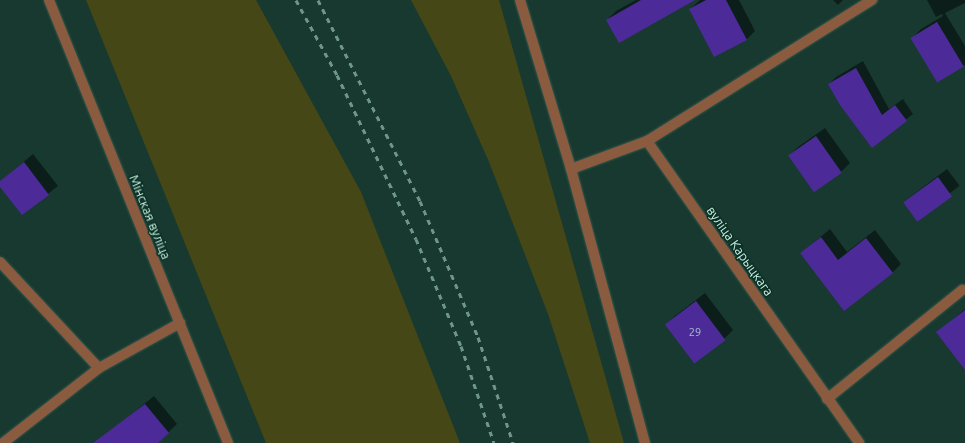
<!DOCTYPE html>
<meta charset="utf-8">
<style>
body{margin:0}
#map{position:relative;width:965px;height:443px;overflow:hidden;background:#18392f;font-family:Ubuntu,sans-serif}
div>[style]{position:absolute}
.green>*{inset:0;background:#454716}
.shadow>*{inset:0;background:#0007;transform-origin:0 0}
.building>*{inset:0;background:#4c2b98;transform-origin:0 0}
.roads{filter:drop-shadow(0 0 1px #34574c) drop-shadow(0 0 1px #34574c)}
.service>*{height:10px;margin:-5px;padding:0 5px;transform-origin:5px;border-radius:5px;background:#8b5b3f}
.minor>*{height:10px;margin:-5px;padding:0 5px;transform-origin:5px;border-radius:5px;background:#8b5b3f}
.tertiary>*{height:10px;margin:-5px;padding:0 5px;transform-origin:5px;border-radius:5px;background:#8b5b3f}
.rail>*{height:3px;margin-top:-1.5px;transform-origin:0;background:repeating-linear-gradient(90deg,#6f9789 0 5px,transparent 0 10px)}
span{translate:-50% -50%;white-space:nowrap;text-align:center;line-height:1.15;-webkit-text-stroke:3px #0d2f25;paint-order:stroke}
.number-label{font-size:11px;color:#a6c1d0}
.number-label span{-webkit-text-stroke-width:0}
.street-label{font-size:13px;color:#c4f3e2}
</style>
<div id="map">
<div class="green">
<div style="clip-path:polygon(86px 0,256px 0,361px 192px,460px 443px,266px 443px)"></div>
<div style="clip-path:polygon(411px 0,499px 0,624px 443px,590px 443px,548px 314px,489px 162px,451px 76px)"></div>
</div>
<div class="shadow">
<div style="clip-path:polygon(636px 0,687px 0,607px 20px,616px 11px)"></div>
<div style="clip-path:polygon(700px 0,739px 0,755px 31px,746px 40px,690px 9px)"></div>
<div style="clip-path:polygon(833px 0,843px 0,838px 5px)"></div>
<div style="clip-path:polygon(927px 0,965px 0,965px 3px,945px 13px,965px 46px,965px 65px,963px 66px,912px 38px,921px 29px,943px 16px,942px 14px,936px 17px)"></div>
<div style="clip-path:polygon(863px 61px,889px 109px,903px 99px,913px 114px,872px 146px,829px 84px,836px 77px)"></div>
<div style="clip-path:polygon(825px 128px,850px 163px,841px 172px,789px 156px,798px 147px)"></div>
<div style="clip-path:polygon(33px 154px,58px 186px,22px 214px,0 186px,0 182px)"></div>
<div style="left:947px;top:169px;width:21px;height:53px;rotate:53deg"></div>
<div style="clip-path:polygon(830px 229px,847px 252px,875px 230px,901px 264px,892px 273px,801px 253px)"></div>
<div style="clip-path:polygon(705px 293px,733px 330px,724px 339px,666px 325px,675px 316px)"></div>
<div style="clip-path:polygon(965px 309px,965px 366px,938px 332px)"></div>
<div style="clip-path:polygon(154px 396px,177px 424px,157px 443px,110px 443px,105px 436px)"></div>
</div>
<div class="building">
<div style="clip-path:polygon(641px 0,695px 0,619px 43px,606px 20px)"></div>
<div style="clip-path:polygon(706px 0,726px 0,747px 40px,714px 57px,689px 9px)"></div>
<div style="left:937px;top:22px;width:52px;height:31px;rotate:59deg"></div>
<div style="clip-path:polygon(856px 68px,882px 115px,895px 105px,907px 121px,872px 148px,840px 105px,828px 84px)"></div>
<div style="left:816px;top:136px;width:45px;height:34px;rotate:55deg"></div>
<div style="clip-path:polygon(24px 162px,49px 195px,22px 215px,0 187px,0 181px)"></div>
<div style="left:938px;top:177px;width:24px;height:43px;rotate:54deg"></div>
<div style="clip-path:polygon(821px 237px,838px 260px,866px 238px,893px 273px,844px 311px,800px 253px)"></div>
<div style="left:696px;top:301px;width:49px;height:39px;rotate:53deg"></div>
<div style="clip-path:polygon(965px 310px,965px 370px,936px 332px)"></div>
<div style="clip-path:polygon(145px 404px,169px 433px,158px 443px,93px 443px)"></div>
</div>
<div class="roads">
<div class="service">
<div style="left:0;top:262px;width:145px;rotate:47deg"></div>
<div style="left:827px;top:399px;width:174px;rotate:-38.9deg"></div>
</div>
<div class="minor">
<div style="left:647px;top:141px;width:266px;rotate:-32.1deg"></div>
<div style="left:571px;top:169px;width:81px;rotate:-20.2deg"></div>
<div style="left:647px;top:141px;width:369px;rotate:54.9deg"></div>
<div style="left:3px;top:443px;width:122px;rotate:-38deg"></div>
<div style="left:99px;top:368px;width:93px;rotate:-29.1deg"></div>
</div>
<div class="tertiary">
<div style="left:49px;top:0;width:478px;rotate:68deg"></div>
<div style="left:520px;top:0;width:177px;rotate:73.2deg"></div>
<div style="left:571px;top:169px;width:284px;rotate:74.9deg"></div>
</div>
</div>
<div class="rail">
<div style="left:296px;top:0;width:85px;rotate:61.3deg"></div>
<div style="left:337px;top:75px;width:182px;rotate:64.3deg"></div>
<div style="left:416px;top:239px;width:116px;rotate:67.2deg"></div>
<div style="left:461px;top:346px;width:102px;rotate:71.2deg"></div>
<div style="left:318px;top:0;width:225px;rotate:63.1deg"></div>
<div style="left:420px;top:201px;width:148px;rotate:66.9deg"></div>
<div style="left:478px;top:337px;width:112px;rotate:71.7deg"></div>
</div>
<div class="number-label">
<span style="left:695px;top:332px">29</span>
</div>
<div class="street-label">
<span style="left:150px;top:217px;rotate:68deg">Мінская вуліца</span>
<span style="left:740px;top:251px;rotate:55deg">вуліца Карыцкага</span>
</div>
</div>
